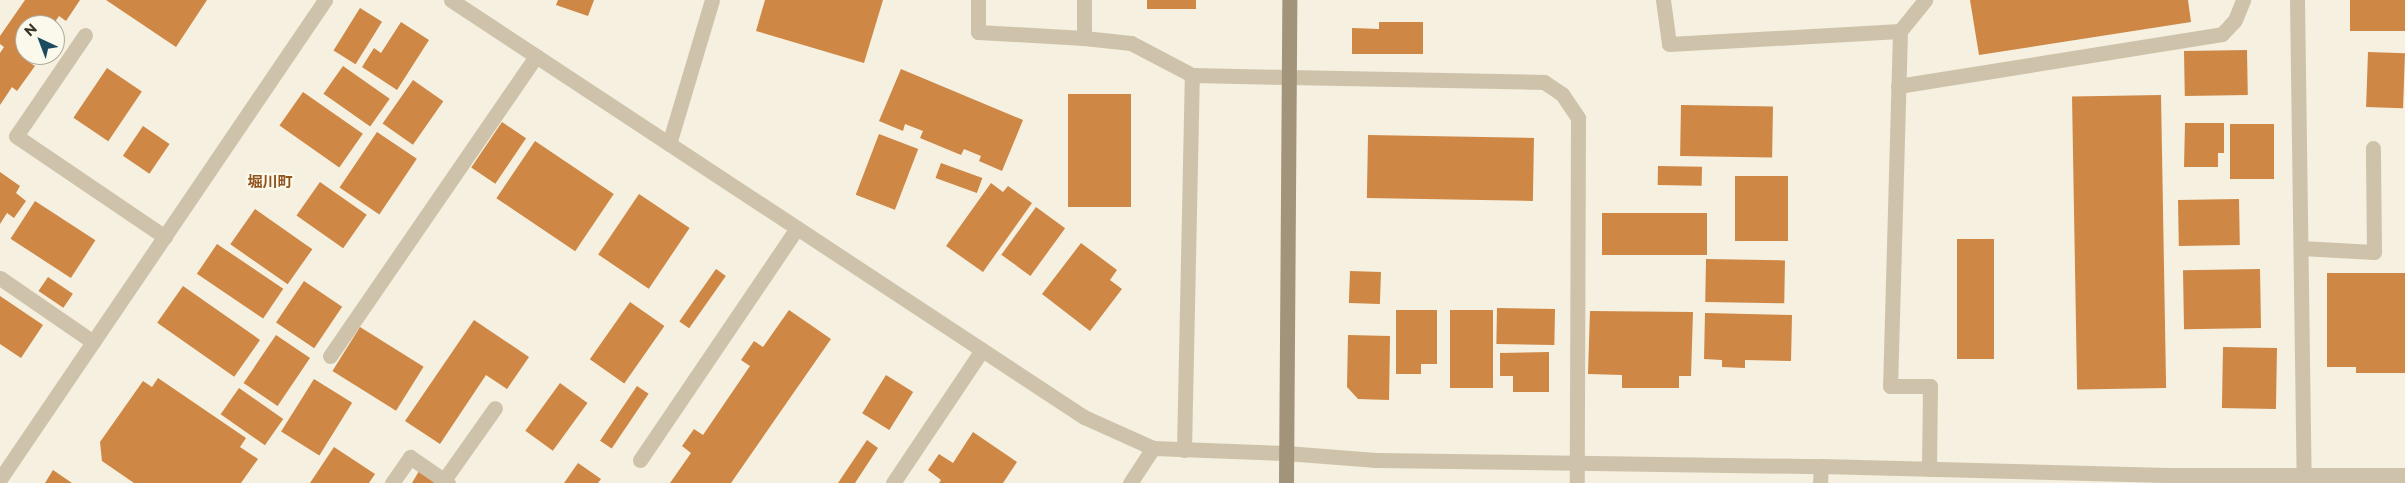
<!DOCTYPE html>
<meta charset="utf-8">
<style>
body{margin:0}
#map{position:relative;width:2405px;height:483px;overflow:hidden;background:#f5f0df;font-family:Montserrat,"Noto Sans JP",sans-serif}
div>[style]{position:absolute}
.building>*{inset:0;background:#ce8744;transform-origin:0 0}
.lane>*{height:15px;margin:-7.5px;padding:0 7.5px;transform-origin:7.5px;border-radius:7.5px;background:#cec3aa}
.street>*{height:15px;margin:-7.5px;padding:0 7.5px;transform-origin:7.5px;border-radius:7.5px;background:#cec3aa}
.secondary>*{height:15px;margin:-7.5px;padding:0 7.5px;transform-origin:7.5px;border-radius:7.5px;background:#a2937b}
span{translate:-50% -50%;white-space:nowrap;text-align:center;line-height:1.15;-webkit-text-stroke:4.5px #fbf8ec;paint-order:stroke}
.quarter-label{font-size:15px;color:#91541c;font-weight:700}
.north{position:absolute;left:15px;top:15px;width:50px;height:50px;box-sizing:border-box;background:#fbf8ec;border:1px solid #aea99e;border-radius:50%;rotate:317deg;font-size:14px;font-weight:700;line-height:20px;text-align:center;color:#3b332a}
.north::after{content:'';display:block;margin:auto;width:18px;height:22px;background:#1c4b60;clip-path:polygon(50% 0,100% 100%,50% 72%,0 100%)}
</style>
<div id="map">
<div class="building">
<div style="clip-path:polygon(25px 0,80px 0,66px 21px,59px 16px,53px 25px,25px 25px,25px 55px,32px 55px,27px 61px,35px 66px,17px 91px,12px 87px,0 105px,0 53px,4px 47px,0 44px,0 36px)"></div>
<div style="clip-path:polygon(106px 0,207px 0,176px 47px)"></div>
<div style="clip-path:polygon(558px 0,594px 0,588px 16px,556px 5px)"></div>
<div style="clip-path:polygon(765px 0,883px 0,864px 63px,756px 31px)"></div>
<div style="left:1147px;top:0;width:49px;height:9px"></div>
<div style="clip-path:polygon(1970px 0,2188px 0,2191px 22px,1979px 55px)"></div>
<div style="left:2350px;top:0;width:55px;height:31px"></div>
<div style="left:360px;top:8px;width:26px;height:50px;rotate:32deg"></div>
<div style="clip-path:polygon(401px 22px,429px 40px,397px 90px,362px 67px,374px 48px,381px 53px)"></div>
<div style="clip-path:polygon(1379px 22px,1423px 22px,1423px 54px,1352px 54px,1352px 28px,1379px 29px)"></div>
<div style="left:2247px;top:50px;width:45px;height:63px;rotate:89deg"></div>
<div style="left:2368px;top:52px;width:37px;height:55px;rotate:2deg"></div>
<div style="left:343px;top:66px;width:57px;height:34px;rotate:35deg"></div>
<div style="left:107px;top:68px;width:42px;height:60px;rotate:34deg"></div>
<div style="clip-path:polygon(901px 69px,1023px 120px,1002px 171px,979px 161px,981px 156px,964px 149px,961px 155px,920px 138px,923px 131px,905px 124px,903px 131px,879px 121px)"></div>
<div style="left:413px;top:80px;width:37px;height:53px;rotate:35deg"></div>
<div style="left:303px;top:92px;width:73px;height:41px;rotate:35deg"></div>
<div style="left:1068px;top:94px;width:63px;height:113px"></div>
<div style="left:2161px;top:95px;width:293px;height:89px;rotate:89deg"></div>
<div style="left:1681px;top:105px;width:92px;height:51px;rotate:1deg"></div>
<div style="left:502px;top:122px;width:29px;height:55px;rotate:34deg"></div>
<div style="clip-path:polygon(2185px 123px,2224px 123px,2224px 153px,2218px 153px,2218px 167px,2184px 167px)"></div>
<div style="left:2230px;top:124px;width:44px;height:55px"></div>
<div style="left:143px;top:126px;width:32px;height:36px;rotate:34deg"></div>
<div style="left:377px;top:132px;width:48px;height:67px;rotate:34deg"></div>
<div style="left:879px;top:134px;width:42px;height:65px;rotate:21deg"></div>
<div style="left:1368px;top:135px;width:166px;height:63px;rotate:1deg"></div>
<div style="left:535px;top:141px;width:95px;height:69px;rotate:34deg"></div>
<div style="left:941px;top:163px;width:44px;height:16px;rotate:20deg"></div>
<div style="left:1658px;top:166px;width:44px;height:19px;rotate:1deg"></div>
<div style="clip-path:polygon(0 172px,20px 186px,16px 193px,26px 201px,14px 218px,7px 213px,0 224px)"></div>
<div style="left:1735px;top:176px;width:53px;height:65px"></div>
<div style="left:320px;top:182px;width:57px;height:41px;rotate:35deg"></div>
<div style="clip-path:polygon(991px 183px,1003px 192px,1008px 186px,1032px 203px,983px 272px,946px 246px)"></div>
<div style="left:639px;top:194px;width:61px;height:73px;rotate:34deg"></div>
<div style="left:2239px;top:199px;width:46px;height:61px;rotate:89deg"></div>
<div style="left:35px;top:201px;width:72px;height:45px;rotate:33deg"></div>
<div style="left:1036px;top:207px;width:36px;height:59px;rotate:36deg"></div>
<div style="left:255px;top:209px;width:70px;height:43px;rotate:35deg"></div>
<div style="left:1602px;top:213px;width:105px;height:42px"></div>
<div style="left:1957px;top:239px;width:37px;height:120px"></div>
<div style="clip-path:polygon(1081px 243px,1117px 270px,1110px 280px,1122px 289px,1090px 331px,1042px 294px)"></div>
<div style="left:217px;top:244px;width:80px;height:36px;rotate:34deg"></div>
<div style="left:1706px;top:259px;width:79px;height:43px;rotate:1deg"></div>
<div style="left:716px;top:269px;width:12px;height:64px;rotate:35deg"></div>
<div style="left:2260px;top:269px;width:59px;height:77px;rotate:89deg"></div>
<div style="left:1350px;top:271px;width:31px;height:32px;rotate:2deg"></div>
<div style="clip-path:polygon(2327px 273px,2405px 273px,2405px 373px,2356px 373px,2356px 367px,2327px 367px)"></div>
<div style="left:48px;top:277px;width:30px;height:17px;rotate:34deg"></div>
<div style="left:304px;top:281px;width:46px;height:50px;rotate:34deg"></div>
<div style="left:183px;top:286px;width:94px;height:45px;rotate:35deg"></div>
<div style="clip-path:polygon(0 296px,43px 325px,21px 358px,0 344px)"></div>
<div style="left:630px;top:302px;width:42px;height:70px;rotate:35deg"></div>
<div style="left:1497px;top:308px;width:58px;height:36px;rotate:1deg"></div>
<div style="clip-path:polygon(789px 310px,831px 339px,731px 483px,670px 483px,691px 453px,682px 446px,694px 429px,703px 435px,750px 366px,741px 360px,754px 341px,763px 347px)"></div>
<div style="clip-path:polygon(1396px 310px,1437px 310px,1437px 364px,1421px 364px,1421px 374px,1396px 374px)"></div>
<div style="left:1450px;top:310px;width:43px;height:78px"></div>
<div style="clip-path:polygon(1590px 311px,1693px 312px,1691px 376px,1679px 376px,1679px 388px,1622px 388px,1622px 375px,1588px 374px)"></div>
<div style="clip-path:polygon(1705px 313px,1792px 315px,1791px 361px,1745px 360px,1745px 368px,1722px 367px,1722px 360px,1704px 359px)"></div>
<div style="clip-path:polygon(474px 320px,529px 357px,507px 389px,486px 375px,440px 444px,405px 421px)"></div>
<div style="left:360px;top:327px;width:75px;height:52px;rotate:32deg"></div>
<div style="left:276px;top:335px;width:41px;height:58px;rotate:34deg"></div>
<div style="clip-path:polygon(1348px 335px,1390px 336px,1389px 400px,1358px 399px,1347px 387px)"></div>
<div style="left:2223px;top:347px;width:54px;height:61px;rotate:1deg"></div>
<div style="clip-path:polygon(1549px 352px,1549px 392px,1513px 392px,1513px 376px,1500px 376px,1500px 353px)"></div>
<div style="left:886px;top:375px;width:32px;height:45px;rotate:32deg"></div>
<div style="clip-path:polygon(158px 378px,246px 438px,240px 447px,258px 459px,241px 483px,134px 483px,102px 461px,100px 442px,143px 381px,152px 387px)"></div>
<div style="left:314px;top:379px;width:45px;height:62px;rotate:32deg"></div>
<div style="left:560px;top:383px;width:34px;height:59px;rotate:36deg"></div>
<div style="left:637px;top:386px;width:14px;height:66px;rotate:34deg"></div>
<div style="left:239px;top:388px;width:54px;height:32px;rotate:35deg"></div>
<div style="clip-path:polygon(973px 432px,1017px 462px,1003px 483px,939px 483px,941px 480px,928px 470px,939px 454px,953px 463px)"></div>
<div style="clip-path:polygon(867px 440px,878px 448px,855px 483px,838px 483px)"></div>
<div style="clip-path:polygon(334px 447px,375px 474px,369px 483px,310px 483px)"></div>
<div style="clip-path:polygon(578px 463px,601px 479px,598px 483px,564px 483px)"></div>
<div style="clip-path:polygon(53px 470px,72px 483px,45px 483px)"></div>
<div style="clip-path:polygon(419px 471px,437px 483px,412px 483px)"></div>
</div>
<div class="lane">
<div style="left:978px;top:0;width:32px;rotate:90deg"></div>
<div style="left:978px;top:32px;width:106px;rotate:3.2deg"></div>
<div style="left:1084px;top:38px;width:47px;rotate:6.1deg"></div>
<div style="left:1131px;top:43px;width:69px;rotate:27.7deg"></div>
<div style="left:1084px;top:0;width:38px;rotate:90deg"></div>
<div style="left:1663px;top:0;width:44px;rotate:82.2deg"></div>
<div style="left:1669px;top:44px;width:231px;rotate:-3.2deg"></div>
<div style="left:1900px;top:31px;width:40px;rotate:-51deg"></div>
<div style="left:1900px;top:31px;width:355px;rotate:91.6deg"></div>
<div style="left:1890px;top:386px;width:40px"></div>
<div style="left:1930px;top:386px;width:83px;rotate:90.7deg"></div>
<div style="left:85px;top:35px;width:122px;rotate:124.3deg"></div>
<div style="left:16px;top:136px;width:180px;rotate:34.1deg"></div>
<div style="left:1898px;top:86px;width:328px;rotate:-9.1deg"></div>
<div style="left:2222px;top:34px;width:19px;rotate:-47deg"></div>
<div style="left:2235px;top:20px;width:22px;rotate:-68deg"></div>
<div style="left:669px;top:144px;width:150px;rotate:-73.4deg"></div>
<div style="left:2301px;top:248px;width:73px;rotate:3.1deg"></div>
<div style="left:2374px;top:252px;width:104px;rotate:-90.6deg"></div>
<div style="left:0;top:278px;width:113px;rotate:34.5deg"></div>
<div style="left:330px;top:356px;width:364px;rotate:-55.5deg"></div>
<div style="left:1184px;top:450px;width:375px;rotate:-88.8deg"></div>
<div style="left:1192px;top:75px;width:96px;rotate:1.2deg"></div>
<div style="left:640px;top:460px;width:280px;rotate:-55.9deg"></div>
<div style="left:444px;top:480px;width:88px;rotate:-54.7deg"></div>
<div style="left:392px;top:483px;width:32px;rotate:-55deg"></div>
<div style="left:893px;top:483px;width:160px;rotate:-56.2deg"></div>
</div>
<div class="street">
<div style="left:451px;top:0;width:758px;rotate:33.38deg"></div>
<div style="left:1084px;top:417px;width:76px;rotate:24.2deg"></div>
<div style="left:1153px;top:448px;width:133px;rotate:2.2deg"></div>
<div style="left:1286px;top:453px;width:90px;rotate:4.4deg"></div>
<div style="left:1376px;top:460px;width:445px;rotate:0.8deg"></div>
<div style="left:1821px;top:466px;width:347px;rotate:1.5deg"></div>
<div style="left:2168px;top:475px;width:237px"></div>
<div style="left:2297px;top:0;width:475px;rotate:89.2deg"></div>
<div style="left:1288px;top:77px;width:256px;rotate:1.1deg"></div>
<div style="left:1544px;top:82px;width:22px;rotate:34deg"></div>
<div style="left:1562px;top:94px;width:29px;rotate:56deg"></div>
<div style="left:1578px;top:118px;width:365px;rotate:90.2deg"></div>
<div style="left:410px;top:457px;width:46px;rotate:34.4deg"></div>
<div style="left:0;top:479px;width:579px;rotate:-55.84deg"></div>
<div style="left:1130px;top:483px;width:42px;rotate:-56.7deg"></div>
<div style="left:1820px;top:483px;width:17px;rotate:-87deg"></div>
</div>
<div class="secondary">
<div style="left:1286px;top:483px;width:483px;rotate:-89.6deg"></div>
</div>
<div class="quarter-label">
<span style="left:270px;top:182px">堀川町</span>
</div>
<div class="north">N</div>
</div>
